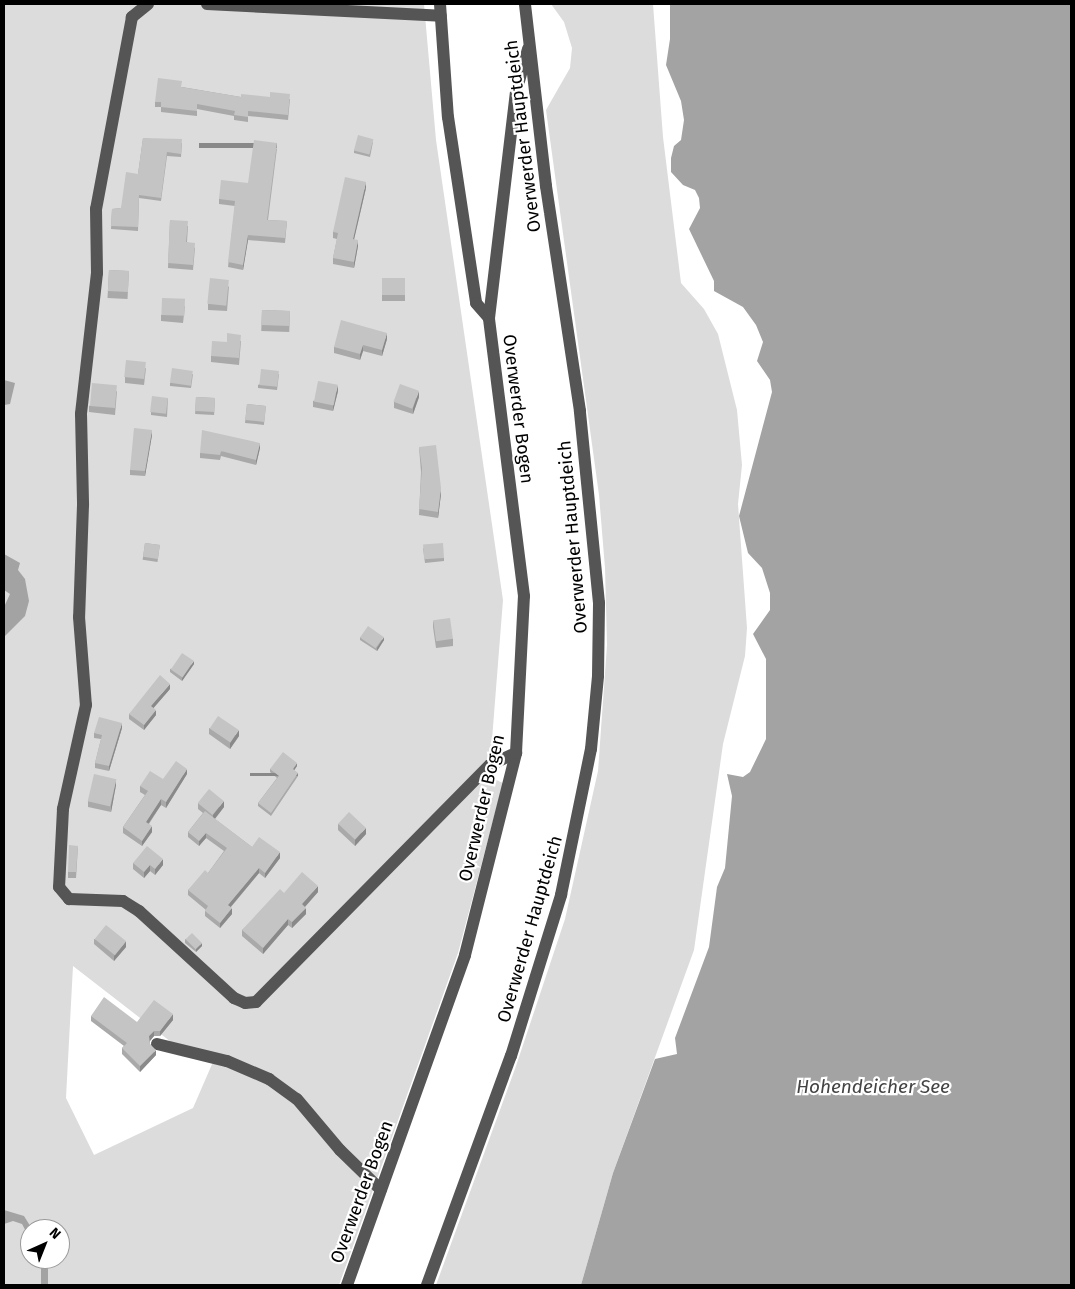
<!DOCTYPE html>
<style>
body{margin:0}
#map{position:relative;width:1075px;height:1289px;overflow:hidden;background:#fff;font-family:"Fira Sans",sans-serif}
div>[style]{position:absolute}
.green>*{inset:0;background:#dcdcdc}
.water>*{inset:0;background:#a3a3a3;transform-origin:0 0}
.minor>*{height:12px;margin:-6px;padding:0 6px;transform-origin:6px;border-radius:6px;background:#555}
.wall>*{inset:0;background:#a9a9a9;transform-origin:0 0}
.shaded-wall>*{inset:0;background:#898989;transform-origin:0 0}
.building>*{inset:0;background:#c4c4c4;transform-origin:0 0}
span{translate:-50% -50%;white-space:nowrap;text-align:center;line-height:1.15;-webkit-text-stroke:4.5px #fff;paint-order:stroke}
.street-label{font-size:18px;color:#000}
.water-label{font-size:19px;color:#444;font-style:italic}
.frame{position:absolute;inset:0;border:5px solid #000;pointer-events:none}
.north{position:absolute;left:20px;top:1219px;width:50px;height:50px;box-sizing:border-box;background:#fff;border:1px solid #999;border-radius:50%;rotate:44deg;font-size:14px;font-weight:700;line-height:20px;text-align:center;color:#000}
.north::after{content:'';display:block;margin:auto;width:18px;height:22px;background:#000;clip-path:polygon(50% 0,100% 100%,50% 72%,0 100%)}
</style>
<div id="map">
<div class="green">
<div style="clip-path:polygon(evenodd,4px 4px,424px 4px,436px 140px,503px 600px,490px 765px,494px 779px,503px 783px,458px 953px,339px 1285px,4px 1285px,4px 4px,73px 966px,175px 1045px,216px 1055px,193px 1108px,94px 1155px,66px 1098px,73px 966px,4px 4px,30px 1229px,60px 1229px,60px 1259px,30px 1259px,30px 1229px)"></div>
<div style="clip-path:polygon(551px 4px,653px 4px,663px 137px,681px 283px,704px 309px,718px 334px,737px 410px,742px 465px,738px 504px,747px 628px,745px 656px,723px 744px,694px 950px,613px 1173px,581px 1285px,436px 1285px,516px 1066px,565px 919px,598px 771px,607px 645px,605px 568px,599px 495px,546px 110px,570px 68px,572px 48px,564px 22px)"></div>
</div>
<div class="water">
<div style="clip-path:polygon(670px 4px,1071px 4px,1071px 1285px,581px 1285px,613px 1173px,655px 1059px,677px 1054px,675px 1038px,709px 947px,717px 887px,725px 868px,732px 796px,727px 774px,743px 777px,750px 772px,766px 739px,766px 659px,753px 634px,770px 610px,770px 593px,762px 568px,748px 553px,739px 516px,772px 392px,770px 380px,757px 361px,763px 342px,756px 325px,743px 307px,714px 291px,714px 281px,689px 229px,700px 208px,699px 198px,695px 190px,683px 185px,671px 172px,671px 158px,674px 146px,681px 140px,684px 120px,681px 101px,666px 65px,670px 39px)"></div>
<div style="clip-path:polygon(4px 380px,15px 383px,10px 404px,4px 405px)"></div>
<div style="clip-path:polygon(4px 554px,20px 563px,18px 570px,25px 579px,29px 601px,25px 616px,4px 637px,4px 607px,10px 594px,4px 590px)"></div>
<div style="clip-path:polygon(4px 1210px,24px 1216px,32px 1229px,30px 1239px,22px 1224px,13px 1221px,4px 1224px)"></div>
<div style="left:41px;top:1259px;width:7px;height:26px"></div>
</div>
<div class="minor">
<div style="left:148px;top:4px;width:21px;rotate:141deg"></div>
<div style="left:132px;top:17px;width:195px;rotate:100.6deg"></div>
<div style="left:96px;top:209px;width:64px;rotate:89.1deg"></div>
<div style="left:97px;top:273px;width:142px;rotate:96.5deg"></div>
<div style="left:81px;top:414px;width:91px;rotate:88.7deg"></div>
<div style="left:83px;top:505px;width:112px;rotate:92deg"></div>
<div style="left:79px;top:617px;width:88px;rotate:85.5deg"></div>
<div style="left:86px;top:705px;width:107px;rotate:102.5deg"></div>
<div style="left:63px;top:809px;width:78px;rotate:92.9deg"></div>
<div style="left:59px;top:887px;width:16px;rotate:50deg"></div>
<div style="left:69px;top:899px;width:54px;rotate:2.1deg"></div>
<div style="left:123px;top:901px;width:19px;rotate:32deg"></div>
<div style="left:139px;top:911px;width:129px;rotate:42.5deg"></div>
<div style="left:234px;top:998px;width:12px;rotate:24deg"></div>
<div style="left:245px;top:1003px;width:11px;rotate:-5deg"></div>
<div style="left:256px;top:1002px;width:333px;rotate:-45.4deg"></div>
<div style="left:490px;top:765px;width:29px;rotate:-25deg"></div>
<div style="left:207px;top:4px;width:234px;rotate:2.9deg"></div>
<div style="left:440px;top:4px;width:113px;rotate:86deg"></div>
<div style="left:448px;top:117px;width:188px;rotate:81.4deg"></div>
<div style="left:476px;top:303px;width:20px;rotate:49deg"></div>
<div style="left:157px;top:1044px;width:72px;rotate:13.7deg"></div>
<div style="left:227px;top:1061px;width:46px;rotate:23.2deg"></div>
<div style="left:269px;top:1079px;width:34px;rotate:36deg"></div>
<div style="left:297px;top:1099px;width:67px;rotate:49.9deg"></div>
<div style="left:340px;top:1150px;width:57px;rotate:44.3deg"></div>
<div style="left:347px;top:1285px;width:350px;rotate:-70.3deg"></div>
<div style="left:465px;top:955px;width:208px;rotate:-75.8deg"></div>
<div style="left:516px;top:753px;width:157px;rotate:-87.1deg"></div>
<div style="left:524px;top:596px;width:280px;rotate:-97.2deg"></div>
<div style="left:489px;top:318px;width:228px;rotate:-83.2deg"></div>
<div style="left:516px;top:92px;width:45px;rotate:-74.4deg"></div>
<div style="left:427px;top:1285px;width:244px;rotate:-69.9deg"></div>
<div style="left:511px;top:1056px;width:169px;rotate:-72.7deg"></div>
<div style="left:561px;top:895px;width:149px;rotate:-78.4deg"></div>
<div style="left:591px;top:749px;width:73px;rotate:-84.5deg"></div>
<div style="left:598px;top:676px;width:73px;rotate:-89.2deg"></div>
<div style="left:599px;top:603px;width:193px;rotate:-95.7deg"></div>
<div style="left:580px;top:411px;width:228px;rotate:-98.6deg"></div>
<div style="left:546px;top:186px;width:183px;rotate:-96.6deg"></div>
</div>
<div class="wall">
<div style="clip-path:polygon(182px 87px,241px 97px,290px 99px,288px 120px,248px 116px,248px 122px,234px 120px,234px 116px,197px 109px,197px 116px,161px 112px,161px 107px,155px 107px,155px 102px)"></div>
<div style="clip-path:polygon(143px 138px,182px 143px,181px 157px,167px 156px,161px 201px,139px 198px,138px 231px,111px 229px,112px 209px,121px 208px,138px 174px)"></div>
<div style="clip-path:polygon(373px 142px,370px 157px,354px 153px,354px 150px)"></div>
<div style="clip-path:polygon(277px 148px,268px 220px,287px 221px,285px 243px,248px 240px,243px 270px,228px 267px,235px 206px,219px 204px,219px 199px,248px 183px)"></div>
<div style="clip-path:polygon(366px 188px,354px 239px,358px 246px,354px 268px,333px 264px,333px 258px,337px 239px,333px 238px,333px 232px)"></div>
<div style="clip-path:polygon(170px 220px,188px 226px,187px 242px,195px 248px,193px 270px,168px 268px)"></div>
<div style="left:109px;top:270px;width:20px;height:28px;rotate:3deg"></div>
<div style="clip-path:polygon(382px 278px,405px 295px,405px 301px,382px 301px)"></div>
<div style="clip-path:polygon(229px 286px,227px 311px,208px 310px,208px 304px)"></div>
<div style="clip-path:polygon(185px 306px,183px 323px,161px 321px,161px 315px)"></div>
<div style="left:262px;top:310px;width:28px;height:21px;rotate:2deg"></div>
<div style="clip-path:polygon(387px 339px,382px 356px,363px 351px,360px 360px,334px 353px,334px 347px)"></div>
<div style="clip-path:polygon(241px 341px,239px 365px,211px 362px,211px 356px,227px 342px)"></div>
<div style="clip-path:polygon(146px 368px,144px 385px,125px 383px,125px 377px)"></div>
<div style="clip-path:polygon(193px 374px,191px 388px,170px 386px,170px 383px)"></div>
<div style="clip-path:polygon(279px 374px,277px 390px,258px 388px,258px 385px)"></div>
<div style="clip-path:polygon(117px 391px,115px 415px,89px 412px,89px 406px)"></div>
<div style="clip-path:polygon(338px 391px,333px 411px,313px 407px,313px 401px)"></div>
<div style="left:196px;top:397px;width:19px;height:17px;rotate:3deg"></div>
<div style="clip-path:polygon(419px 397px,413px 414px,394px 408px,394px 402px)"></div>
<div style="clip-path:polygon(168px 398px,167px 417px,151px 415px,151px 412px)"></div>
<div style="left:247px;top:404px;width:19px;height:19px;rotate:6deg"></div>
<div style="clip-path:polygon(152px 435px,145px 476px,130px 475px,130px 470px)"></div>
<div style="clip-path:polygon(419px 447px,441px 494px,438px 518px,419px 515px,421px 472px)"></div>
<div style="clip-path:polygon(260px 448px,256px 465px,221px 456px,220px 460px,200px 458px,200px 453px)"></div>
<div style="left:145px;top:543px;width:15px;height:17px;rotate:8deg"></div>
<div style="clip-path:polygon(423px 548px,444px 558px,444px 561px,425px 563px)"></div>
<div style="clip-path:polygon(433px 621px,453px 639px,453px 646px,436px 648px,433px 627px)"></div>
<div style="clip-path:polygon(360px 637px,384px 640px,377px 651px,360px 640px)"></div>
<div style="clip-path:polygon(194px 664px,182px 681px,170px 672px,170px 669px)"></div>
<div style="clip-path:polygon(170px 689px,153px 708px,156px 715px,144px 730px,129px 719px,129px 714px)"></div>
<div style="clip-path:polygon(122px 728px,109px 771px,95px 768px,95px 763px,101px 739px,94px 738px,94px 733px)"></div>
<div style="clip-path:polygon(209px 728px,239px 736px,230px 749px,209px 734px)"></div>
<div style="clip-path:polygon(297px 766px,294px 770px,298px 776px,271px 816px,258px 806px,258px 803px,277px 778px,270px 772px,270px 769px)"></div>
<div style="clip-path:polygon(187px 774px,166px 808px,161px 805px,149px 824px,152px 832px,142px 846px,123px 833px,123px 827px,145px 795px,140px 792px,140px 786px,163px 779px)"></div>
<div style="clip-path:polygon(116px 785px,111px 812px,88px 807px,88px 801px)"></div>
<div style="clip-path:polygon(198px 803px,224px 807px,215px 819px,252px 847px,280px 858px,265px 878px,259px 873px,231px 907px,232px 914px,220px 928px,205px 916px,205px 911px,206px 910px,188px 895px,188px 890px,208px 873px,224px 851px,206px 838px,199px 846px,188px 837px,188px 832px,203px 813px,198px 809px)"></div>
<div style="clip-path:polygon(338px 824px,366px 834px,355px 846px,338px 830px)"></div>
<div style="clip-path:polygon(78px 846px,76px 878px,68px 878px,68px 872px)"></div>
<div style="clip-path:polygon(133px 863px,163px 865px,155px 875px,150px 871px,144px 878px,133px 869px)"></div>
<div style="clip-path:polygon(318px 892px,305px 907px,306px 914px,292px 928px,288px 925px,263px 954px,242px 936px,242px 930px,284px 893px)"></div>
<div style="clip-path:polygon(94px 939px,126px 947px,114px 961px,94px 944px)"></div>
<div style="clip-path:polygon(185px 939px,202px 946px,196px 952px,185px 943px)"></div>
<div style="clip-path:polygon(91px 1016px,137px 1022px,173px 1020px,160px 1036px,154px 1036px,150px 1041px,150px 1044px,156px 1055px,140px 1072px,122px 1054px,122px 1048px,124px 1046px,91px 1021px)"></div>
</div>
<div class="shaded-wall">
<div style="left:277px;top:143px;width:5px;height:78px;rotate:90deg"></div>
<div style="clip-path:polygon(366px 182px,366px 188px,353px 244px,353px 239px)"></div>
<div style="clip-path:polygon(248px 235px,248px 240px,243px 270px,243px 265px)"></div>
<div style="clip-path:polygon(358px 240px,358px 246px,354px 268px,354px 262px)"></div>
<div style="clip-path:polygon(387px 333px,387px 339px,382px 356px,382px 350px)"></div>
<div style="clip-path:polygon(363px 345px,363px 351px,360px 360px,360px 354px)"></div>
<div style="clip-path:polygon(338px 385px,338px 391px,333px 411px,333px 405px)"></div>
<div style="clip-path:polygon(419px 391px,419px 397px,413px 414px,413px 408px)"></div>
<div style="clip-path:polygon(152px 430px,152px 435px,145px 476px,145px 471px)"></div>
<div style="clip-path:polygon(260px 443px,260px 448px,256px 465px,256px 460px)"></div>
<div style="clip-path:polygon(441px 488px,441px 494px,438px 518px,438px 512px)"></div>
<div style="clip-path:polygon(384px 637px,384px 640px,377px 651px,377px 648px)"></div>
<div style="clip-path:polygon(194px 661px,194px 664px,182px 681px,182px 678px)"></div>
<div style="clip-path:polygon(170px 684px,170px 689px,151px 711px,151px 706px)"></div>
<div style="clip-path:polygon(156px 710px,156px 715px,144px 730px,144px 725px)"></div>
<div style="clip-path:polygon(122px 723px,122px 728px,109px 771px,109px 766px)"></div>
<div style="clip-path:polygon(239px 730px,239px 736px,230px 749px,230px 743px)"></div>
<div style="clip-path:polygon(297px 763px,297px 766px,293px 772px,293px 769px)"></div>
<div style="clip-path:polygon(187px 769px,187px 774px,166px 808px,166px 802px)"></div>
<div style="left:298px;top:773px;width:3px;height:48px;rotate:90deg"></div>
<div style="clip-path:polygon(116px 779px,116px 785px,111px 812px,111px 806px)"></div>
<div style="clip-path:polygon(161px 799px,161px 805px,146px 827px,146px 822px)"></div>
<div style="clip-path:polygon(224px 801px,224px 807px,213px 821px,213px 815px)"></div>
<div style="clip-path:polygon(152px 826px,152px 832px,142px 846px,142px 841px)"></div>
<div style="clip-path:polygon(366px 828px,366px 834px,355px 846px,355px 840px)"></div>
<div style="clip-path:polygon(206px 833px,206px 838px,199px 846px,199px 841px)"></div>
<div style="clip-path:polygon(280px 852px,280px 858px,265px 878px,265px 873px)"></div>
<div style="clip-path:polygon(163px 859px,163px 865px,155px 875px,155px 869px)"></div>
<div style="clip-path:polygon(150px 865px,150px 871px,144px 878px,144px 872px)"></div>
<div style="clip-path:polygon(259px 868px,259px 873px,228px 910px,228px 905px)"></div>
<div style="clip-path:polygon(318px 886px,318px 892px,302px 910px,302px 904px)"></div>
<div style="clip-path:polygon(232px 908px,232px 914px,220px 928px,220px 923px)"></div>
<div style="clip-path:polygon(306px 908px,306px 914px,292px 928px,292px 922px)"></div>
<div style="clip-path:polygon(288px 919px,288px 925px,263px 954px,263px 948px)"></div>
<div style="clip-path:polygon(126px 941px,126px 947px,114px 961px,114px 956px)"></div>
<div style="clip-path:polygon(202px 943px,202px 946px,196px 952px,196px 949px)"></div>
<div style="clip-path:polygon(173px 1014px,173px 1020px,160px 1036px,160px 1031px)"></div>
<div style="clip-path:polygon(154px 1031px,154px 1036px,149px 1042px,149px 1036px)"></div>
<div style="clip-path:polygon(156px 1050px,156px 1055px,140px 1072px,140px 1066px)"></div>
</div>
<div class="building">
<div style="clip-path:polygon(158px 78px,182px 81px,181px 87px,241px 97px,241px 94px,270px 97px,270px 92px,290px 94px,288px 115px,248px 111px,248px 117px,234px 115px,235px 111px,197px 104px,197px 111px,161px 107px,161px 102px,155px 102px)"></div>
<div style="left:358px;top:135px;width:16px;height:16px;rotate:15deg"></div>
<div style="clip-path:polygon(143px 138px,182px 139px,181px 154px,167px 152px,161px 198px,139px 195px,138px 227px,111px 226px,112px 209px,121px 208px,126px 172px,138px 174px)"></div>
<div style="clip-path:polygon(254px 140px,277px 143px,267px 220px,287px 221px,285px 238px,248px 235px,243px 265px,228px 262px,235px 201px,219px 199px,221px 180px,248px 183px)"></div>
<div style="clip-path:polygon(345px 177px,366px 182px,353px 239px,358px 240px,354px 262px,333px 258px,338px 233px,333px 232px)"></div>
<div style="clip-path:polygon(170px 220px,188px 221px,186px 242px,195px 243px,193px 265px,168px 263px)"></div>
<div style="left:109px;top:270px;width:20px;height:21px;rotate:3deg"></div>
<div style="left:210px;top:278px;width:19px;height:26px;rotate:6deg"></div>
<div style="left:382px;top:278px;width:23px;height:17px"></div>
<div style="left:162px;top:298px;width:23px;height:17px;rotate:2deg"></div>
<div style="left:262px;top:310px;width:28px;height:15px;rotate:2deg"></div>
<div style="clip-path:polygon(341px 320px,387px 333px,382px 350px,363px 345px,360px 354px,334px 347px)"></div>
<div style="clip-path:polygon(227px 333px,241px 335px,239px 358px,211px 356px,212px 341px,227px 342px)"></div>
<div style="left:126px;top:360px;width:20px;height:17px;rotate:6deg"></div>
<div style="left:172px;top:368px;width:21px;height:15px;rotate:8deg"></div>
<div style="left:261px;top:369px;width:18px;height:16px;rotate:6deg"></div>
<div style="left:318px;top:381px;width:20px;height:21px;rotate:11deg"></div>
<div style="left:92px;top:383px;width:25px;height:23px;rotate:5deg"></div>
<div style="left:400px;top:384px;width:20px;height:19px;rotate:20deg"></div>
<div style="left:152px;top:396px;width:16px;height:16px;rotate:7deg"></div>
<div style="left:196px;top:397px;width:19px;height:14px;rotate:3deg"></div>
<div style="left:247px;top:404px;width:19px;height:16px;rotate:6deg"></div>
<div style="clip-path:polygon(134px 428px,152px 430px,145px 471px,130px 470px)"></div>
<div style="clip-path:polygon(202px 430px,260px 443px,256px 460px,221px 451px,220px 455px,200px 453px)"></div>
<div style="clip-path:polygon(436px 445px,441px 488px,438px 512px,419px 509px,422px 468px,419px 447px)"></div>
<div style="left:145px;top:543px;width:15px;height:14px;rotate:8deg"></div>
<div style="left:443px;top:543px;width:15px;height:20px;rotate:86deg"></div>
<div style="left:450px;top:618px;width:21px;height:17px;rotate:82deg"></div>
<div style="left:368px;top:626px;width:19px;height:14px;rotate:35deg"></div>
<div style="left:182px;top:653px;width:14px;height:20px;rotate:34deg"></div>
<div style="clip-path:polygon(160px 675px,170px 684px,151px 706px,156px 710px,144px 725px,129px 714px)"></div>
<div style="left:218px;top:716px;width:25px;height:15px;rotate:34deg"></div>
<div style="clip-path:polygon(99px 717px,122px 723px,109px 766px,95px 763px,102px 735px,94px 733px)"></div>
<div style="clip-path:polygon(283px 752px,297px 763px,293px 769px,298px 773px,271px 813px,258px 803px,279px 776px,270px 769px)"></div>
<div style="clip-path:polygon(176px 761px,187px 769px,166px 802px,161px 799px,146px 822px,152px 826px,142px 841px,123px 827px,148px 791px,140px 786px,150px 771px,163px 779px)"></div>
<div style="left:94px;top:774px;width:23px;height:28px;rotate:13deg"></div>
<div style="left:209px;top:789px;width:19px;height:18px;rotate:39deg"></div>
<div style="clip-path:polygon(205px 811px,252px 847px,259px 837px,280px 852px,265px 873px,259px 868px,228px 905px,232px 908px,220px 923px,205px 911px,208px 906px,188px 890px,205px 870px,208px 873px,227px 848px,206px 833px,199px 841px,188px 832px)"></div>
<div style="left:349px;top:812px;width:23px;height:16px;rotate:43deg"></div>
<div style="clip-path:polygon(69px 845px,78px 846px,76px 872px,68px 872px)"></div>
<div style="clip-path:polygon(147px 846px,163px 859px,155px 869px,150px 865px,144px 872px,133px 863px)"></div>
<div style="clip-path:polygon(302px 872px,318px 886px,302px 904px,306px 908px,292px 922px,288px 919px,263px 948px,242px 930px,280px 889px,284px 893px)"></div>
<div style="left:106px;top:925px;width:26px;height:18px;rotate:39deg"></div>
<div style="left:192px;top:933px;width:14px;height:9px;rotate:45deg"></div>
<div style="clip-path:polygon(104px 997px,137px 1022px,154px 1000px,173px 1014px,160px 1031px,154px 1031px,149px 1036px,150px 1044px,156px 1050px,140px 1066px,122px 1048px,127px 1043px,91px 1016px)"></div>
</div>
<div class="street-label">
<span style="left:523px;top:136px;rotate:-97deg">Overwerder Hauptdeich</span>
<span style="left:518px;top:409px;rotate:83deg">Overwerder Bogen</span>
<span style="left:573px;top:537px;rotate:-95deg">Overwerder Hauptdeich</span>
<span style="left:482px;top:808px;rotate:-77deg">Overwerder Bogen</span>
<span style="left:530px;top:929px;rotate:-74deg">Overwerder Hauptdeich</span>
<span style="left:362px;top:1192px;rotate:-70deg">Overwerder Bogen</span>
</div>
<div class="water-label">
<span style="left:873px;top:1087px">Hohendeicher See</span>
</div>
<div class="frame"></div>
<div class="north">N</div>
</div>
